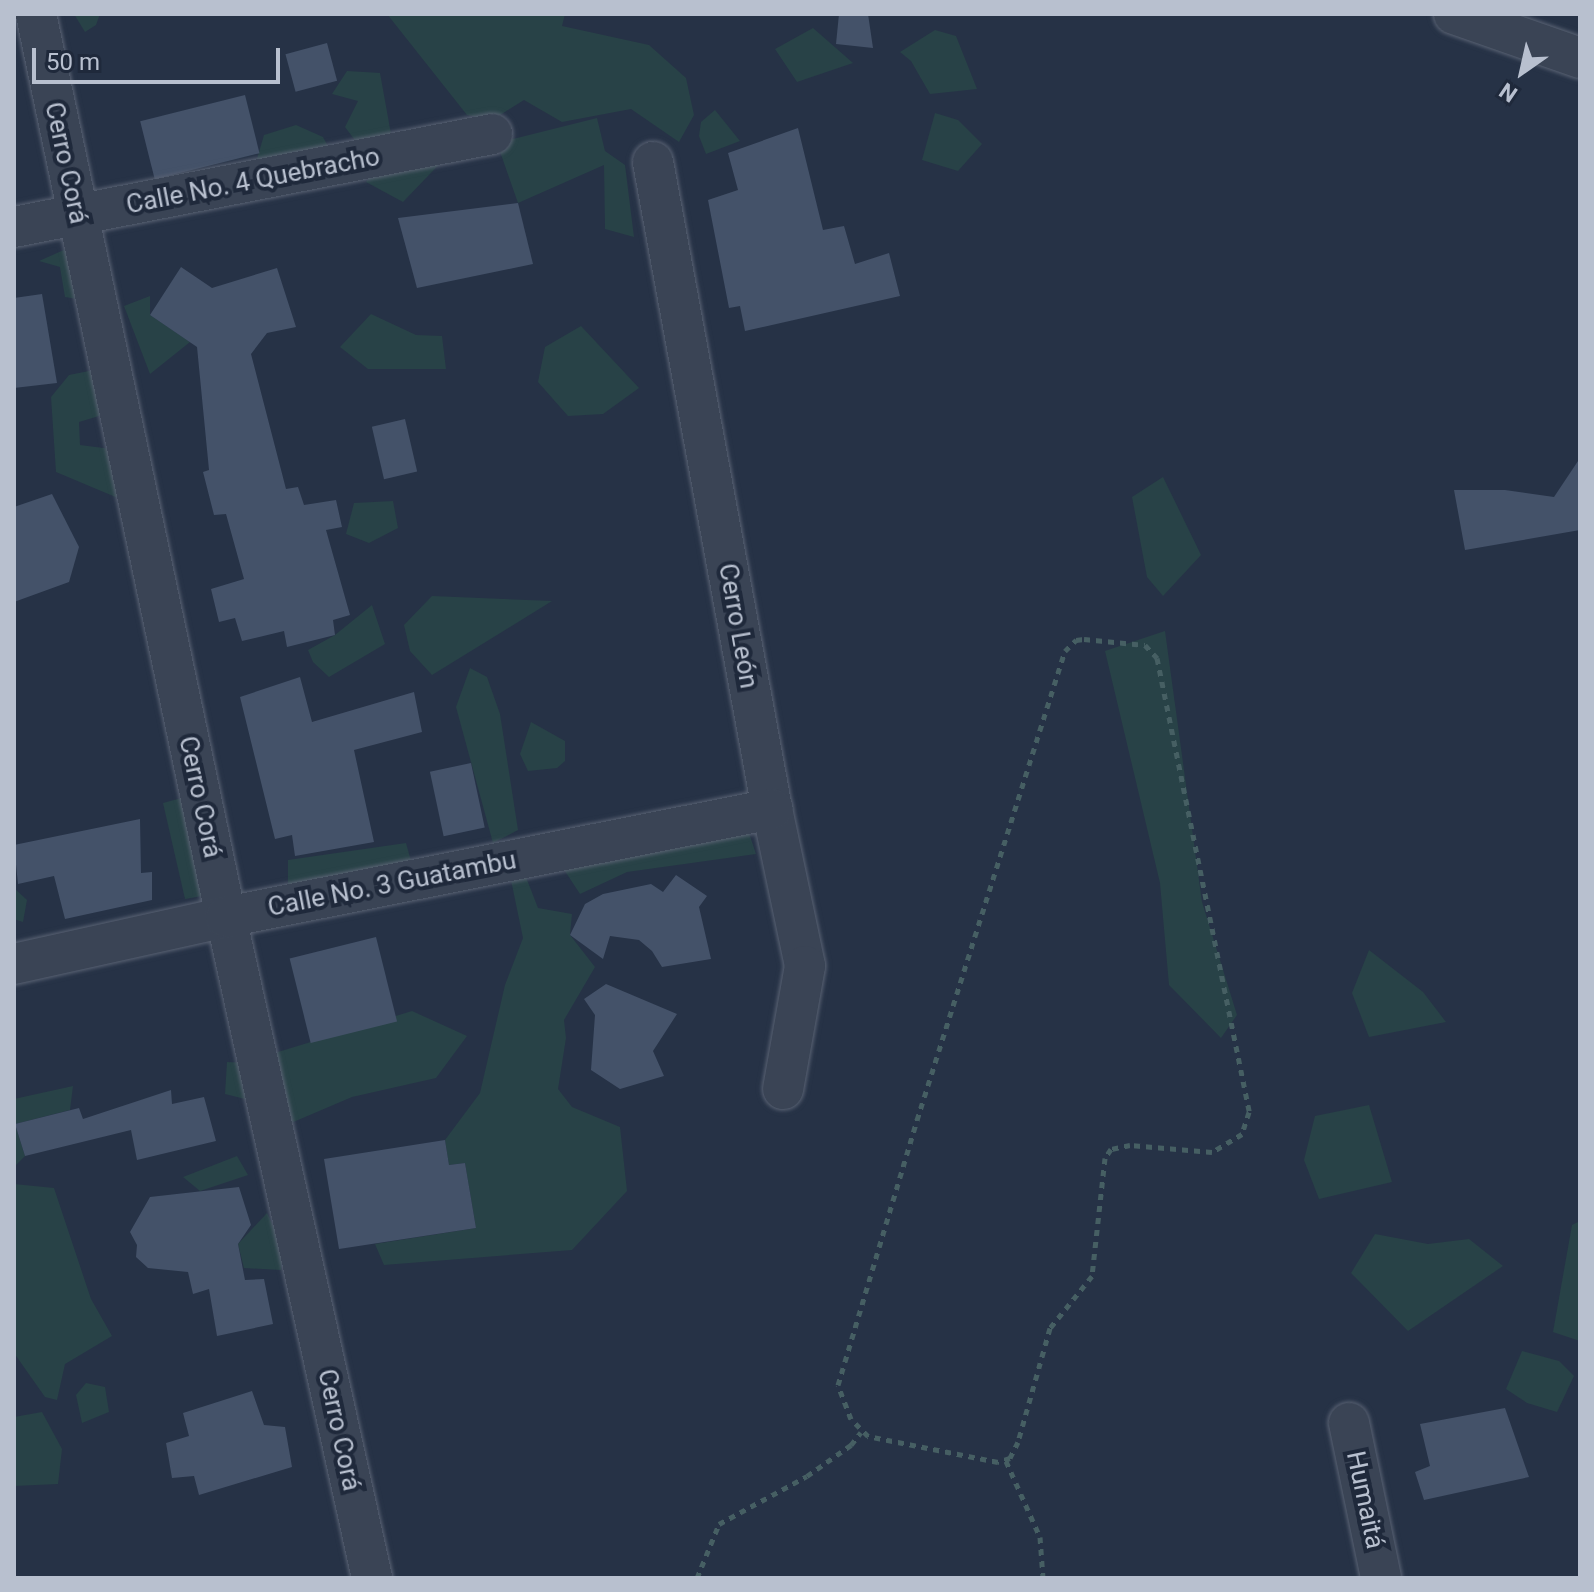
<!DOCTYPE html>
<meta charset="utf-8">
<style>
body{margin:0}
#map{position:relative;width:1594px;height:1592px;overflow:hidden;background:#263246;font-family:Roboto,sans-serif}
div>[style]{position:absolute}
.green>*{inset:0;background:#284247}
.building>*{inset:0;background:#445269;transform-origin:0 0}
.path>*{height:5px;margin-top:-2.5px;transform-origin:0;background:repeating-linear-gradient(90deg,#465f63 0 6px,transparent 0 12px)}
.roads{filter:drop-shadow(0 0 2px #596273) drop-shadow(0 0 2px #596273)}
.minor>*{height:40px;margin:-20px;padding:0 20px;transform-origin:20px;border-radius:20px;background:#3a4455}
span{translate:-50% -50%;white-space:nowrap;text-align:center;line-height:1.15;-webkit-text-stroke:8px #1f293b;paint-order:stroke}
.street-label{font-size:26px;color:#b8c0cf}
.frame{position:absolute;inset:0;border:16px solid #b8c0cf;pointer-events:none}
.north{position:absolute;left:1482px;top:32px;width:80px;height:80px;-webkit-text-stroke:6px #1f293b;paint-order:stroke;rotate:214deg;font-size:22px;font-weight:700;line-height:32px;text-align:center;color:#b8c0cf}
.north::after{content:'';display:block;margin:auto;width:28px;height:36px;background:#b8c0cf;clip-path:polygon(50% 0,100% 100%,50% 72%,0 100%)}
.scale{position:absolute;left:32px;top:48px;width:248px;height:36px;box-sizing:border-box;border:4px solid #b8c0cf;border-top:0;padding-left:10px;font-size:24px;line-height:28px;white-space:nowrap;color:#b8c0cf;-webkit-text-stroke:6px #1f293b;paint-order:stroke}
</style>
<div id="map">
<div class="green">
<div style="clip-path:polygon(74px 14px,100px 14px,96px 25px,85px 32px)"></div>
<div style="clip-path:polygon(387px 14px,565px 14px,562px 26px,649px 45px,686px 78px,694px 115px,679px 142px,631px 109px,562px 122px,524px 100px,492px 120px,467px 115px)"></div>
<div style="clip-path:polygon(813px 28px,853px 63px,797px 82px,775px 49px)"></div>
<div style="clip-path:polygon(935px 30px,956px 36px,977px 89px,930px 94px,911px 61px,900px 52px)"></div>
<div style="clip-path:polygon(347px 71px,380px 73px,391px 134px,360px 147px,345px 127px,358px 101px,332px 94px)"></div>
<div style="clip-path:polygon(715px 110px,740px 141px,706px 154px,699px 136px,701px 122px)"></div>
<div style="clip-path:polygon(935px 113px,958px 120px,982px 144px,958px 171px,922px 160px)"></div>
<div style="clip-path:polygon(597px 118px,605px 151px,625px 165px,634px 237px,605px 229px,604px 165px,518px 203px,497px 143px)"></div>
<div style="clip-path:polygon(296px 125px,323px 137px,333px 156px,254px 169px,264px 135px)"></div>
<div style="clip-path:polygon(450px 153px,403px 202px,366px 182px,386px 157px)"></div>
<div style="clip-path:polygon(66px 249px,83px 300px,65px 297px,60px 267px,39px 261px)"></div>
<div style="clip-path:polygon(150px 296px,150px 315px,190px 342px,150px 374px,124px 306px)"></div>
<div style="clip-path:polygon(371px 314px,416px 335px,442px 336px,446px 369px,368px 369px,340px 347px)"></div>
<div style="clip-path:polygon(581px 326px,639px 388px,603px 414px,568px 416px,538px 382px,545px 347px)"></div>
<div style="clip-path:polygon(99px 369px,117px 403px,99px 416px,79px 422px,80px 445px,119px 450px,125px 501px,56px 472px,51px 397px,69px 375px)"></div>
<div style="clip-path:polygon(1163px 477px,1201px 555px,1163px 596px,1147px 577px,1132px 497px)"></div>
<div style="clip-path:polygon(393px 501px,398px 528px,369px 543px,346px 534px,354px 503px)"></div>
<div style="clip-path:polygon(432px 596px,552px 601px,432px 675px,410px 651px,404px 625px)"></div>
<div style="clip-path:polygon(372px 605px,385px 644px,329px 677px,313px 662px,308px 650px,335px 635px)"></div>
<div style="clip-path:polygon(1165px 631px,1202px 902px,1237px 1015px,1221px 1038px,1169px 985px,1160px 883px,1105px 651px)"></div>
<div style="clip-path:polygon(470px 668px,487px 677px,500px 714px,518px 830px,493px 843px,456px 707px)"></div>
<div style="clip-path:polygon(531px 722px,565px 741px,565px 761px,557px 768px,528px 771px,520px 754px)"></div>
<div style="clip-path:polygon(185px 797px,202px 896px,185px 899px,163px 803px)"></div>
<div style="clip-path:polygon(743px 815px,756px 854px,627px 872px,580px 894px,563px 868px)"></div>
<div style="clip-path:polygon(406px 843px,416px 879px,288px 888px,288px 860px)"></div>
<div style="clip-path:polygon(524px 872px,538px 908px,572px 914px,570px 935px,595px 967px,564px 1020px,566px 1038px,558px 1089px,572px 1107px,620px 1127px,627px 1191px,572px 1250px,384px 1265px,375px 1244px,476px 1228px,465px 1163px,449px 1165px,445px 1140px,480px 1093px,505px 985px,523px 938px,511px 880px)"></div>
<div style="clip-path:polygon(14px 888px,27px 900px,23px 922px,14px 919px)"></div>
<div style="clip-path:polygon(1369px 950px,1423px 992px,1446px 1022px,1369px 1037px,1352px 993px)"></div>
<div style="clip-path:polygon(412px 1011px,467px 1036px,436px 1078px,352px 1097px,284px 1126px,265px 1056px)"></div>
<div style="clip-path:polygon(227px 1062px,249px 1063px,257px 1102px,225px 1094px)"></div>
<div style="clip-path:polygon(73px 1086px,70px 1110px,15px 1124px,25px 1156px,14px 1167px,14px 1099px)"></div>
<div style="clip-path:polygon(1369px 1105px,1392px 1182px,1319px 1199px,1304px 1160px,1315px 1116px)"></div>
<div style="clip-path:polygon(237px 1156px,248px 1175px,200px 1191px,183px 1177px)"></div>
<div style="clip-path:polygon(14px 1184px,54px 1188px,91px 1299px,112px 1336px,65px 1364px,57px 1400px,45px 1397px,14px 1353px)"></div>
<div style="clip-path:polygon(267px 1213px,284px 1248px,281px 1270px,244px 1268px,238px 1244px)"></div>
<div style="clip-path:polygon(1580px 1221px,1580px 1341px,1553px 1332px,1572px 1225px)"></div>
<div style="clip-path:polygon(1375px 1234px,1428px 1244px,1469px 1239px,1503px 1266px,1408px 1331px,1351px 1273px)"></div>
<div style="clip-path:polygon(1522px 1351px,1559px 1361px,1574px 1376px,1557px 1412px,1527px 1403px,1506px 1389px)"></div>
<div style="clip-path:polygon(86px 1383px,105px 1387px,109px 1412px,82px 1423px,76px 1395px)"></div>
<div style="clip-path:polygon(42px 1412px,62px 1449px,58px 1484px,14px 1486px,14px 1417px)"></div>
</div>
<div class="building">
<div style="clip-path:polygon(839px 14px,868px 14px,873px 48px,836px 44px)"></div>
<div style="left:327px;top:43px;width:39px;height:43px;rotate:75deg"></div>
<div style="left:245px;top:95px;width:60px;height:108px;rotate:76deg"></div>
<div style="clip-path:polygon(798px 128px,823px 230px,844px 226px,855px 264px,889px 253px,900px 296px,745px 331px,740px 306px,729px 308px,708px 200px,738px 190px,728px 153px)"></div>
<div style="clip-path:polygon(518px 203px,533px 264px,417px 288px,398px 218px)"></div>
<div style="clip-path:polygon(181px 267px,212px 288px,277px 268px,296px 327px,267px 333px,251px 354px,286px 489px,298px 487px,304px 505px,336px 500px,342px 527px,326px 530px,350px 615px,333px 620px,335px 635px,287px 647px,284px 631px,242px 641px,235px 618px,219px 622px,211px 589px,244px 579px,226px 514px,214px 515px,203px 472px,209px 470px,197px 347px,150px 315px)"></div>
<div style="clip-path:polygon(42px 294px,57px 383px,14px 388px,14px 298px)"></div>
<div style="left:405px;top:419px;width:54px;height:34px;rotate:77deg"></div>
<div style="clip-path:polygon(1580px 458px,1580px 530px,1465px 550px,1454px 490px,1505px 490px,1554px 497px)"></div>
<div style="clip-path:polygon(52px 494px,79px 547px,69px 582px,14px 602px,14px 507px)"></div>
<div style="clip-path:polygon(300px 677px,312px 722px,414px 692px,422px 732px,354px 750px,374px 842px,295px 856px,292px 835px,275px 839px,240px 697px)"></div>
<div style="left:471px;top:763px;width:66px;height:42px;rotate:78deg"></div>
<div style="clip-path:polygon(140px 819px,141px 873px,152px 872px,152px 900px,65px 919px,54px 876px,18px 884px,14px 845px)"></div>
<div style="clip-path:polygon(676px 875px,707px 896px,699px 907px,711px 959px,662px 967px,652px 951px,639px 940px,610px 936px,603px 959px,570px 935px,585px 904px,603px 894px,651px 884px,663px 892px)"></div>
<div style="left:376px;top:937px;width:87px;height:89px;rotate:76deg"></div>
<div style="clip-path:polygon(606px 984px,677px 1014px,653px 1051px,664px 1076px,620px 1089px,591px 1070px,595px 1015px,584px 999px)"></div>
<div style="clip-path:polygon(171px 1090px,172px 1104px,204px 1097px,216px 1141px,137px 1160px,131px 1130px,25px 1156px,15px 1124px,79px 1108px,83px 1119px)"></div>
<div style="clip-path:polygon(445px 1140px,449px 1165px,465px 1163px,476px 1228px,339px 1249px,324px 1159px)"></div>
<div style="clip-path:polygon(239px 1187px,251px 1225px,238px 1244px,245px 1280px,264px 1279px,273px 1324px,217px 1336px,209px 1289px,193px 1294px,188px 1272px,148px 1268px,136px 1257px,137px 1245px,130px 1232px,150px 1197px)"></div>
<div style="clip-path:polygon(252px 1391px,264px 1425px,285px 1427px,292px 1467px,199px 1495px,194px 1476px,172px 1478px,166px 1443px,189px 1436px,183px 1413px)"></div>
<div style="clip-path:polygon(1505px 1408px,1529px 1477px,1424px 1500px,1415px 1472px,1430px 1466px,1420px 1424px)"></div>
</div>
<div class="path">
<div style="left:1084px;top:639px;width:61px;rotate:5.6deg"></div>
<div style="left:1145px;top:645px;width:18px;rotate:47deg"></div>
<div style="left:1157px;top:658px;width:463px;rotate:78.5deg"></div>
<div style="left:1249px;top:1112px;width:23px;rotate:108deg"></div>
<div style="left:1242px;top:1134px;width:35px;rotate:149deg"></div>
<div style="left:1212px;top:1152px;width:82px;rotate:-175.1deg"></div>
<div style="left:1130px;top:1145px;width:19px;rotate:168deg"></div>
<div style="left:1111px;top:1149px;width:11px;rotate:124deg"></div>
<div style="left:1105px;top:1158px;width:119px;rotate:96.3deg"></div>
<div style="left:1092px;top:1276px;width:67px;rotate:128.9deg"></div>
<div style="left:1050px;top:1328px;width:118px;rotate:105.7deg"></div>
<div style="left:1018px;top:1442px;width:18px;rotate:117deg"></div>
<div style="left:1010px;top:1458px;width:13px;rotate:162deg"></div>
<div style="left:998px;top:1462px;width:133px;rotate:-168.7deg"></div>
<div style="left:868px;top:1436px;width:24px;rotate:-135deg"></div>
<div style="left:851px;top:1419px;width:36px;rotate:-111deg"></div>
<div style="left:838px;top:1385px;width:277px;rotate:-73.4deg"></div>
<div style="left:917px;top:1120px;width:492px;rotate:-72.5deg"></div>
<div style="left:1065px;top:651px;width:16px;rotate:-45deg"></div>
<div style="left:1076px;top:640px;width:8px;rotate:-7deg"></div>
<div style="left:1006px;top:1461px;width:83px;rotate:65.9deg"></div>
<div style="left:1040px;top:1537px;width:41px;rotate:85.8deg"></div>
<div style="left:697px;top:1578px;width:58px;rotate:-67.8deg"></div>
<div style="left:719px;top:1524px;width:100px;rotate:-28.6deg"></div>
<div style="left:807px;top:1476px;width:54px;rotate:-35.2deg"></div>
<div style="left:851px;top:1445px;width:16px;rotate:-52deg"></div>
</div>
<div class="roads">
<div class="minor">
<div style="left:36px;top:14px;width:923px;rotate:78.12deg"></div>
<div style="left:226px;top:917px;width:677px;rotate:77.54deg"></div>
<div style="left:1454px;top:14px;width:133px;rotate:19.2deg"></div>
<div style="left:653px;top:162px;width:658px;rotate:79.58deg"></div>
<div style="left:772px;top:809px;width:160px;rotate:78.1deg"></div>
<div style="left:805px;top:966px;width:125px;rotate:100.1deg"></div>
<div style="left:14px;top:227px;width:487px;rotate:-11deg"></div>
<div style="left:14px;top:964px;width:217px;rotate:-12.5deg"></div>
<div style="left:226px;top:917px;width:557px;rotate:-11.19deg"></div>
<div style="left:1349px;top:1423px;width:158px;rotate:78.3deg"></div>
</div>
</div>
<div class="street-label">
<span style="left:66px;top:163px;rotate:78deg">Cerro Corá</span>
<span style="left:253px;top:181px;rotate:-11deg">Calle No. 4 Quebracho</span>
<span style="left:738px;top:626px;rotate:80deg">Cerro León</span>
<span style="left:200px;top:797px;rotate:78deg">Cerro Corá</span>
<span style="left:392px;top:884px;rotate:-11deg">Calle No. 3 Guatambu</span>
<span style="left:339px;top:1430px;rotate:78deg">Cerro Corá</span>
<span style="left:1365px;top:1500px;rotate:78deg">Humaitá</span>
</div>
<div class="frame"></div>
<div class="north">N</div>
<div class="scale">50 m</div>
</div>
